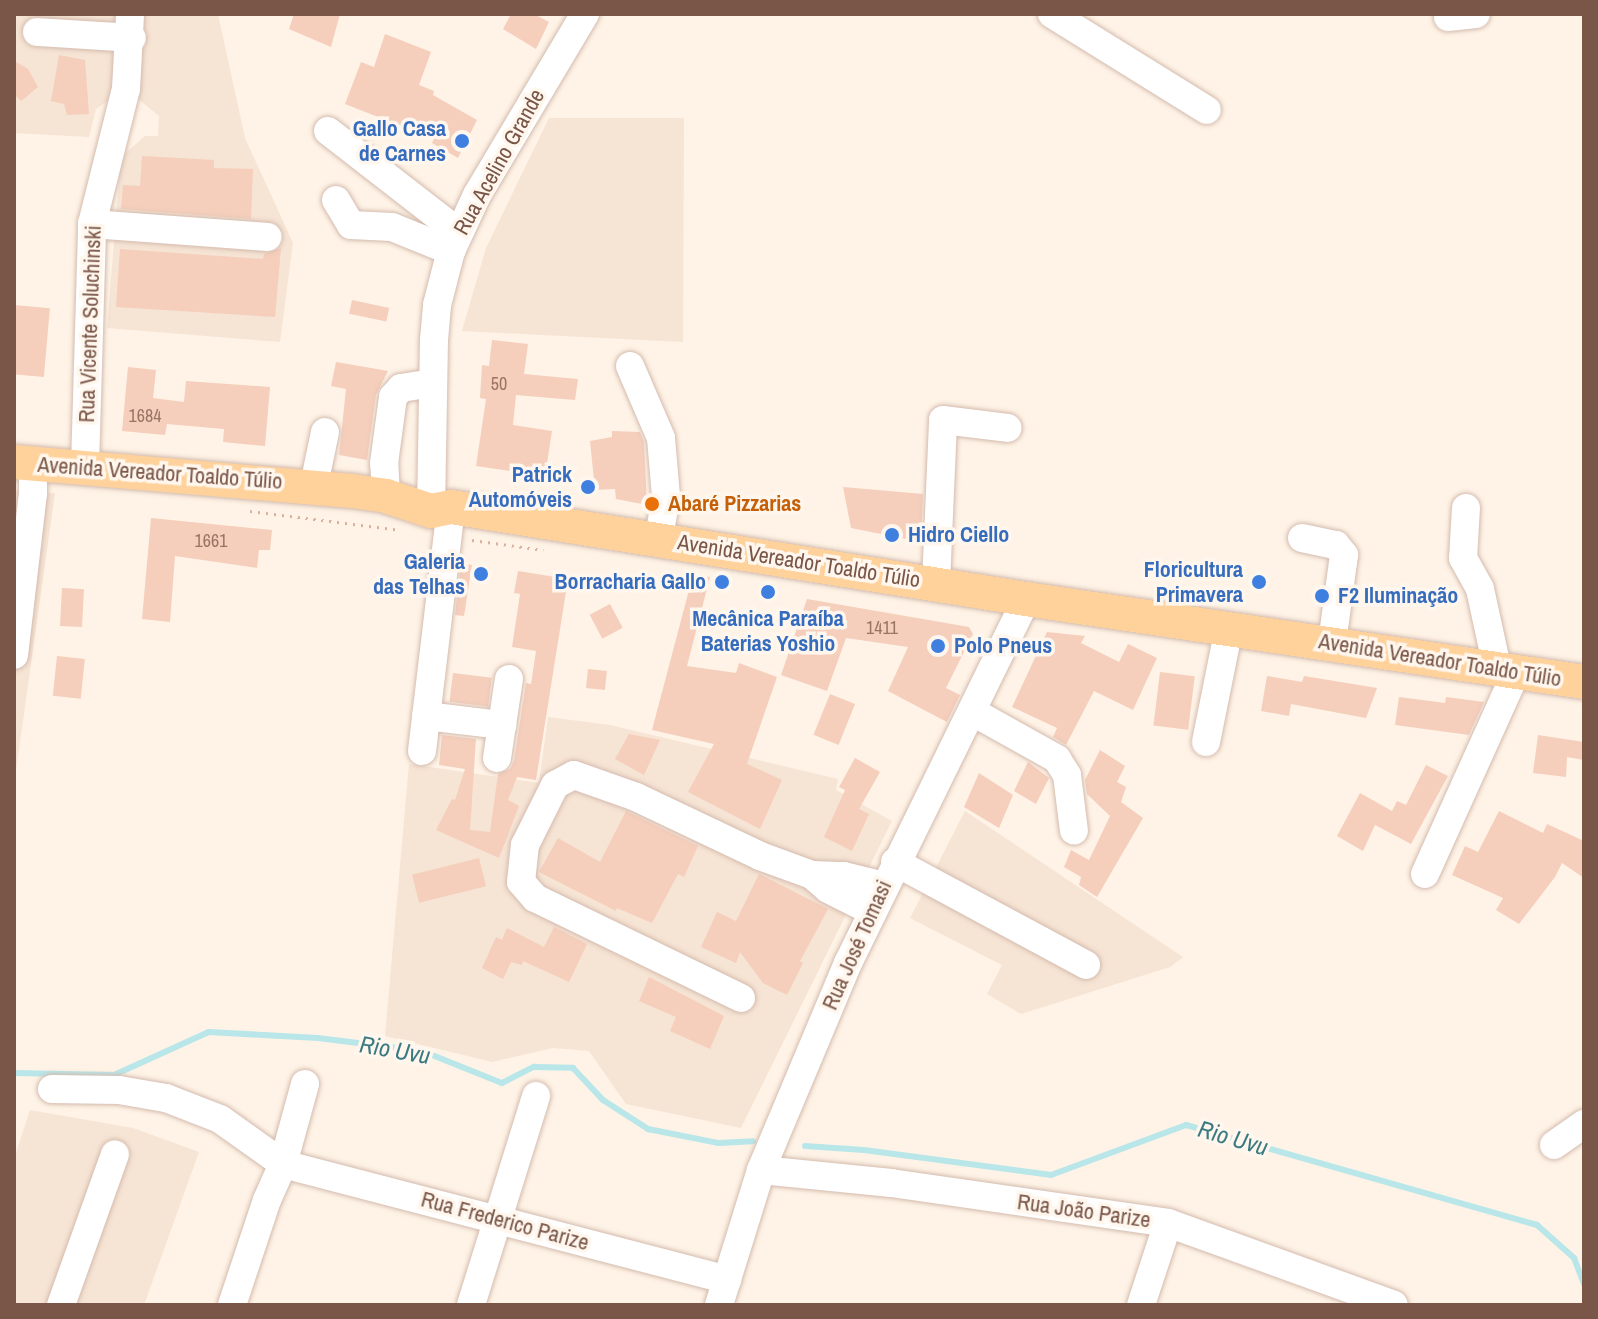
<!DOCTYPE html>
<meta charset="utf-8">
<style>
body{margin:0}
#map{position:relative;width:1598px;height:1319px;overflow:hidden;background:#fef3e6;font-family:"Archivo Narrow",sans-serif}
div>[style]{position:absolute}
.residential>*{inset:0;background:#f6e4d4}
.stream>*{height:6px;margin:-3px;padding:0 3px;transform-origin:3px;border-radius:3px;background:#b9e6e9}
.building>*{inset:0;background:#f5cebc;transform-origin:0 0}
.path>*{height:3px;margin-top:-1.5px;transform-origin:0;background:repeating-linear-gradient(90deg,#dbb19e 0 2px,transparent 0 8px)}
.roads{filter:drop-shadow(0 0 2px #d4bbae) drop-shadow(0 0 2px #d4bbae)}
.minor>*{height:28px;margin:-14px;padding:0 14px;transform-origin:14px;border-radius:14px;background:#fff}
.major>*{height:34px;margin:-17px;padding:0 17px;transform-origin:17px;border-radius:17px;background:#ffd29c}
.dots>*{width:22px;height:22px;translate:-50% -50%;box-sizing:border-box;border:4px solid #fff7ee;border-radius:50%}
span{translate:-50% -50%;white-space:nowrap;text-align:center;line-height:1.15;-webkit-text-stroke:7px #fff7ee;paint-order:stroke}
.number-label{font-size:18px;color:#997465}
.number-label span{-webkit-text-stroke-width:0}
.shop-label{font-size:22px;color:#366cbe;font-weight:700}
.right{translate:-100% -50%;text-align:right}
.left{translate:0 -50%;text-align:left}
.street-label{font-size:22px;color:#7a5648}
.food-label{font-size:22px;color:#c56008;font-weight:700}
.water-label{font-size:24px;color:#3a7a80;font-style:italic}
.frame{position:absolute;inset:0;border:16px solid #7a5648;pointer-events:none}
</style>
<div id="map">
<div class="residential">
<div style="clip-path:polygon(14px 14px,218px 14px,245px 138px,293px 243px,280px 342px,107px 328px,121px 157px,145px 136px,158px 136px,159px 116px,126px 89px,96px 109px,89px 137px,14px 133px)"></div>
<div style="clip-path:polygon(549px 118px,684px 118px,683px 342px,462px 331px,486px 248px)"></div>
<div style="clip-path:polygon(14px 490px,33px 494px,55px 493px,14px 785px)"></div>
<div style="clip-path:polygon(548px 717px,610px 725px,838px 779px,836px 790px,892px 821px,741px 1128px,626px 1104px,589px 1051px,553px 1048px,492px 1062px,385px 1036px,409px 764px,539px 783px)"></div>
<div style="clip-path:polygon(965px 811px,1183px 957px,1170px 967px,1021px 1014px,987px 994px,1002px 965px,910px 918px)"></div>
<div style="clip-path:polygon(30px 1110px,133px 1128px,199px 1152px,144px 1305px,14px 1305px,14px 1159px)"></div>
</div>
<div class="stream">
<div style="left:14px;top:1073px;width:100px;rotate:1.1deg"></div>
<div style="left:114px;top:1075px;width:104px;rotate:-24.4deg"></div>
<div style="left:209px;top:1032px;width:109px;rotate:3.2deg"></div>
<div style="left:318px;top:1038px;width:105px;rotate:7.1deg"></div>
<div style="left:422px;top:1051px;width:86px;rotate:21.8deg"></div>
<div style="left:502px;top:1083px;width:36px;rotate:-27deg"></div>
<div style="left:534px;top:1067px;width:39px;rotate:1deg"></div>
<div style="left:573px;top:1068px;width:44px;rotate:46.8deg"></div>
<div style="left:603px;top:1100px;width:54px;rotate:32.8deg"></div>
<div style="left:648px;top:1129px;width:71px;rotate:11.3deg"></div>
<div style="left:718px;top:1143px;width:35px;rotate:-3deg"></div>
<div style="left:805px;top:1146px;width:59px;rotate:3.9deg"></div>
<div style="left:864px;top:1150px;width:189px;rotate:7.6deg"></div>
<div style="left:1051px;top:1175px;width:144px;rotate:-20.3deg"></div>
<div style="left:1186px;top:1125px;width:365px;rotate:15.9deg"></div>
<div style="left:1537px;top:1225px;width:50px;rotate:41.7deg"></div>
<div style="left:1574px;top:1258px;width:28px;rotate:69deg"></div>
</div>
<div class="building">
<div style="clip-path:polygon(294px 14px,340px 14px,331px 47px,289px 29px)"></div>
<div style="clip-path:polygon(511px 14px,534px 14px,549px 22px,536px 49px,503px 29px)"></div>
<div style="clip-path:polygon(385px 34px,431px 52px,419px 85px,434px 91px,433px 95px,477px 120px,458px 158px,432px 143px,434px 139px,345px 104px,361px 62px,374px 67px)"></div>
<div style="clip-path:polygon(59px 55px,85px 60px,89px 114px,67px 115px,64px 104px,51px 101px)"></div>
<div style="clip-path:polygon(14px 61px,28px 69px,38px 87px,21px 101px,14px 94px)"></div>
<div style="clip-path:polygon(142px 156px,214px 160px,214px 168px,253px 169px,251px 219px,121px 209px,123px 185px,140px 186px)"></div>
<div style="clip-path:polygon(281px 248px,275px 317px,116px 307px,120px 249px,263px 259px,264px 254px)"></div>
<div style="left:352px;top:300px;width:38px;height:14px;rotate:12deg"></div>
<div style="left:14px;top:305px;width:36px;height:69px;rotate:5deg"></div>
<div style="clip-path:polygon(492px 340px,528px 344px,524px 374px,578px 379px,575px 400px,516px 395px,513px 425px,552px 431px,545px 476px,476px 466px,486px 399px,480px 398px,482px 365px,489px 366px)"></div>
<div style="clip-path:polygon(336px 362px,388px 371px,376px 395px,367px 460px,339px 455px,346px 389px,331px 386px)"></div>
<div style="clip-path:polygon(128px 367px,156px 370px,153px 398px,184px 402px,186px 381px,270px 387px,265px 446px,223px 442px,224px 429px,167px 424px,165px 435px,122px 431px)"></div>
<div style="clip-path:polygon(612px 431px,640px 432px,644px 442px,647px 505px,616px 499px,615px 489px,595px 490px,590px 441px,612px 437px)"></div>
<div style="clip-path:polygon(843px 487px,923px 494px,921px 542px,851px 528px)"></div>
<div style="clip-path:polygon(151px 518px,272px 530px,270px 550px,259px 550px,257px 568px,175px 556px,170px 622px,142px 619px)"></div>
<div style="clip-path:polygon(461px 563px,472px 565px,464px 616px,455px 615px)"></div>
<div style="clip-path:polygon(518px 571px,568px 579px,536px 780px,517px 777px,508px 800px,519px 806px,499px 858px,436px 830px,452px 799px,455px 800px,465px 769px,439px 765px,442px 735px,476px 739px,470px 830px,490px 832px,498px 774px,510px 769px,514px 761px,526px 683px,531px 684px,536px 651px,512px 647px,520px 594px,514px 593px)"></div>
<div style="clip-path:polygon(693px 575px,710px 577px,687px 666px,736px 673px,739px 663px,777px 677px,747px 764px,782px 780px,760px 829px,688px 792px,714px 744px,652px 730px)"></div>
<div style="left:62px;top:588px;width:22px;height:38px;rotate:3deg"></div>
<div style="clip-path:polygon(807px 599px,969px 627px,973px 634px,946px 688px,960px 695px,947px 722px,888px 691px,908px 647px,846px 638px,827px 691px,781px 675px)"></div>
<div style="left:610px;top:604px;width:27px;height:23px;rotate:62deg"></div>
<div style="clip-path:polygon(1047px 632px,1085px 636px,1081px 643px,1119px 662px,1128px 644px,1157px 658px,1133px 710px,1094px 691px,1066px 745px,1053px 737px,1057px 728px,1012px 707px)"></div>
<div style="left:57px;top:656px;width:28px;height:40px;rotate:6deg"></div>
<div style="left:588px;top:669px;width:19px;height:19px;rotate:6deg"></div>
<div style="left:1160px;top:672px;width:35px;height:54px;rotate:7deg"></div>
<div style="left:453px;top:673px;width:39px;height:29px;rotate:7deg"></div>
<div style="clip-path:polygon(1267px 676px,1302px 682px,1304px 676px,1377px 688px,1366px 718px,1291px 704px,1289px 716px,1261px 711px)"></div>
<div style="left:830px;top:694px;width:27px;height:44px;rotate:22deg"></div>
<div style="clip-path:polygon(1399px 697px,1445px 703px,1446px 697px,1484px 702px,1469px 735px,1395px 725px)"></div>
<div style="clip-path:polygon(629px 734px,660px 740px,644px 775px,615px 759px)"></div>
<div style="clip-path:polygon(1538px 735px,1584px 742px,1584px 760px,1567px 757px,1566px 777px,1533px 773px)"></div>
<div style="clip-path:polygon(1100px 750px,1125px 766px,1117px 782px,1126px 787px,1121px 802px,1143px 818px,1097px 897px,1079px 885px,1081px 877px,1064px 867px,1071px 850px,1089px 860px,1110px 816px,1087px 794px,1085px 780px)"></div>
<div style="clip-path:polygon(855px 758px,880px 772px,859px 809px,869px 814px,852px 851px,824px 837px,845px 790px,839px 787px)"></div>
<div style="clip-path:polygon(1028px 762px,1049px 778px,1036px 804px,1014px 791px)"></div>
<div style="clip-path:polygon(1426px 765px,1448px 776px,1411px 844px,1375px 825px,1363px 851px,1337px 836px,1360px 793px,1392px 811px,1397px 801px,1406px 805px)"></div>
<div style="clip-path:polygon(979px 773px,1013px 795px,999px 828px,964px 807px)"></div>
<div style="clip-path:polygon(626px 811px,698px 846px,684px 877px,678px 874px,652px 923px,617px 908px,616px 911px,539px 872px,558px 838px,600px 862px)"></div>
<div style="clip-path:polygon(1499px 811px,1543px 833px,1547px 824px,1584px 841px,1584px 878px,1562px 863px,1555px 877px,1519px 924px,1496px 910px,1503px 898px,1452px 875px,1465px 846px,1478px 852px)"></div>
<div style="left:479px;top:858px;width:29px;height:69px;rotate:76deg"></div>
<div style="clip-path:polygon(759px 874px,828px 909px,800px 961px,803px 963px,787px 995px,763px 983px,740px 952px,736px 963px,701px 947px,717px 912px,736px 921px)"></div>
<div style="clip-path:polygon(554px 927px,587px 944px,569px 982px,523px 961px,522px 965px,511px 962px,503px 979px,482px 968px,496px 937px,502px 940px,507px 928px,544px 947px)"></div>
<div style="clip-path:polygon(649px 977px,724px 1016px,710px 1049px,670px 1031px,676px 1017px,639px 1001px)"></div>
</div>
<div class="path">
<div style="left:250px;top:511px;width:152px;rotate:7.2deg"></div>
<div style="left:472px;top:540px;width:72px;rotate:8deg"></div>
</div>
<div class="roads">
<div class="minor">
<div style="left:1052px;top:14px;width:182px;rotate:31.8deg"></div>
<div style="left:1448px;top:17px;width:28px;rotate:-6deg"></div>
<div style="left:37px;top:32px;width:95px;rotate:3.6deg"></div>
<div style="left:328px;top:131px;width:165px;rotate:37.8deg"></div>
<div style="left:336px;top:200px;width:29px;rotate:59deg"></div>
<div style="left:351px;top:225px;width:41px;rotate:2.8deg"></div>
<div style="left:392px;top:227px;width:64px;rotate:22.1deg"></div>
<div style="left:92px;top:224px;width:176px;rotate:4.2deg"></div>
<div style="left:630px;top:366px;width:78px;rotate:66.7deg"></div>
<div style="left:661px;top:438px;width:58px;rotate:85.1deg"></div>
<div style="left:666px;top:496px;width:43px;rotate:99.5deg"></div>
<div style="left:85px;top:466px;width:242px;rotate:-88.3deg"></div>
<div style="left:92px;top:224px;width:139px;rotate:-75.9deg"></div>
<div style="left:126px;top:89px;width:75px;rotate:-86.9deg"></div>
<div style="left:314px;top:485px;width:54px;rotate:-78.3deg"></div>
<div style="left:386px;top:496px;width:33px;rotate:-93deg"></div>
<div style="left:384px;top:463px;width:67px;rotate:-82.2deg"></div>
<div style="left:393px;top:397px;width:12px;rotate:-48deg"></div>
<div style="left:401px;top:388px;width:32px;rotate:-9deg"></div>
<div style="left:1466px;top:508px;width:50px;rotate:93.4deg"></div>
<div style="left:1463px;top:558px;width:35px;rotate:61deg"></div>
<div style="left:1480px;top:589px;width:80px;rotate:77.7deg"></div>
<div style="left:431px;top:511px;width:171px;rotate:-89deg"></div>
<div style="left:434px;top:340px;width:35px;rotate:-85deg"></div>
<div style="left:437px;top:305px;width:56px;rotate:-75.5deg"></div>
<div style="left:451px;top:251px;width:62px;rotate:-65.1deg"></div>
<div style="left:477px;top:195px;width:211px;rotate:-59.2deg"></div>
<div style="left:1302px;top:538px;width:35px;rotate:12deg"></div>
<div style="left:1336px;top:545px;width:13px;rotate:51deg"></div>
<div style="left:1344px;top:555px;width:89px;rotate:97.8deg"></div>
<div style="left:936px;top:583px;width:163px;rotate:-87.5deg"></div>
<div style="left:943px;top:420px;width:65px;rotate:7deg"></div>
<div style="left:14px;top:655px;width:162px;rotate:-83.3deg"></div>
<div style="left:33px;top:494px;width:31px;rotate:-90deg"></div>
<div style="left:973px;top:712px;width:96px;rotate:29.2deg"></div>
<div style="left:1057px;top:759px;width:19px;rotate:58deg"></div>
<div style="left:1067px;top:775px;width:56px;rotate:82.9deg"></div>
<div style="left:426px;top:716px;width:77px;rotate:6.8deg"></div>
<div style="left:1206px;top:742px;width:116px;rotate:-78.6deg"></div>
<div style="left:422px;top:751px;width:246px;rotate:-83.2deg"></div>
<div style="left:497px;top:758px;width:80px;rotate:-81.4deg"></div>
<div style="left:895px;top:862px;width:217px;rotate:28.3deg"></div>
<div style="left:1425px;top:874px;width:224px;rotate:-65.7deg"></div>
<div style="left:812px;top:875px;width:21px;rotate:41deg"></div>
<div style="left:828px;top:889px;width:49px;rotate:26.6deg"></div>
<div style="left:741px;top:998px;width:229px;rotate:-154.1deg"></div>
<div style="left:535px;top:898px;width:21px;rotate:-131deg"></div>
<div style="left:521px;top:882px;width:37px;rotate:-84deg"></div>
<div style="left:525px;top:845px;width:67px;rotate:-63.4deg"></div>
<div style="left:555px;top:785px;width:21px;rotate:-28deg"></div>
<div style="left:574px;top:775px;width:66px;rotate:19.5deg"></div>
<div style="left:636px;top:797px;width:137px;rotate:25.4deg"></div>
<div style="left:760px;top:856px;width:55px;rotate:20.1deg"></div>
<div style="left:812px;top:875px;width:32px;rotate:2deg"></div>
<div style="left:844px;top:876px;width:41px;rotate:14deg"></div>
<div style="left:52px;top:1089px;width:67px;rotate:0.9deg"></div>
<div style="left:119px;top:1090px;width:48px;rotate:9.7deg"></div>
<div style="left:166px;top:1098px;width:58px;rotate:21.3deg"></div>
<div style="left:220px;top:1119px;width:77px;rotate:35.5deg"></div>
<div style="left:283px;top:1164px;width:459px;rotate:14.6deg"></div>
<div style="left:1554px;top:1145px;width:37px;rotate:-35deg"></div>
<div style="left:761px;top:1170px;width:131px;rotate:5.7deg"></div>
<div style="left:891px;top:1183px;width:280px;rotate:8.2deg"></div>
<div style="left:1168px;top:1223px;width:240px;rotate:19.9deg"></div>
<div style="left:61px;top:1305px;width:160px;rotate:-70.3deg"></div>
<div style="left:232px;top:1305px;width:111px;rotate:-71.6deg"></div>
<div style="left:267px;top:1200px;width:39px;rotate:-66deg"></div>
<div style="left:283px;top:1164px;width:83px;rotate:-74.6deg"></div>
<div style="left:471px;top:1305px;width:219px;rotate:-72.7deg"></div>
<div style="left:719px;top:1305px;width:141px;rotate:-72.7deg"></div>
<div style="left:761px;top:1170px;width:225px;rotate:-67.2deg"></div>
<div style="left:848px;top:963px;width:405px;rotate:-63.9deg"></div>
<div style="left:1141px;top:1305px;width:86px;rotate:-71.8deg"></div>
</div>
<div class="major">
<div style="left:14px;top:462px;width:339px;rotate:4.9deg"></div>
<div style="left:352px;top:491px;width:34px;rotate:8deg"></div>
<div style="left:386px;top:496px;width:47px;rotate:18.4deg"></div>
<div style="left:431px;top:511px;width:20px;rotate:-11deg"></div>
<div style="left:451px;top:507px;width:582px;rotate:9.09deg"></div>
<div style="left:1026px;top:599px;width:564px;rotate:8.46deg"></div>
</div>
</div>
<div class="dots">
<div style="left:462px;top:141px;background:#3f7fe0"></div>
<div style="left:588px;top:487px;background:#3f7fe0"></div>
<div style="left:652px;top:504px;background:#e8710a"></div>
<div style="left:892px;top:535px;background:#3f7fe0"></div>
<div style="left:481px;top:574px;background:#3f7fe0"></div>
<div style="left:722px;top:582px;background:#3f7fe0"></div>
<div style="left:1259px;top:582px;background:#3f7fe0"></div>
<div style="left:768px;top:592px;background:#3f7fe0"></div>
<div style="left:1322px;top:596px;background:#3f7fe0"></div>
<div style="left:938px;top:646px;background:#3f7fe0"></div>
</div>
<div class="number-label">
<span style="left:499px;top:384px">50</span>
<span style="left:145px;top:416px">1684</span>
<span style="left:211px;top:541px">1661</span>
<span style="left:882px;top:628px">1411</span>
</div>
<div class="shop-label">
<span class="right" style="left:446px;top:141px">Gallo Casa<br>de Carnes</span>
<span class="right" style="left:572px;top:487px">Patrick<br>Automóveis</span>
<span class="left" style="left:908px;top:535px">Hidro Ciello</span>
<span class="right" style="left:465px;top:574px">Galeria<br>das Telhas</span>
<span class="right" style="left:1243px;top:582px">Floricultura<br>Primavera</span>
<span class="right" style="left:706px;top:582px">Borracharia Gallo</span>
<span class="left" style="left:1338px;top:596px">F2 Iluminação</span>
<span style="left:768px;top:631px">Mecânica Paraíba<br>Baterias Yoshio</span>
<span class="left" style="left:954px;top:646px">Polo Pneus</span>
</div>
<div class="street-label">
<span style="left:499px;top:162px;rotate:-61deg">Rua Acelino Grande</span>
<span style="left:90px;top:324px;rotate:-88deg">Rua Vicente Soluchinski</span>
<span style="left:160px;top:473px;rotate:4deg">Avenida Vereador Toaldo Túlio</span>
<span style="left:799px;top:561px;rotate:9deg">Avenida Vereador Toaldo Túlio</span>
<span style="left:1440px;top:660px;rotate:9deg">Avenida Vereador Toaldo Túlio</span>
<span style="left:857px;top:945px;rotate:-66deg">Rua José Tomasi</span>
<span style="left:1084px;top:1211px;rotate:8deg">Rua João Parize</span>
<span style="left:505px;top:1221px;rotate:15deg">Rua Frederico Parize</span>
</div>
<div class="food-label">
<span class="left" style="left:668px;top:504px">Abaré Pizzarias</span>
</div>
<div class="water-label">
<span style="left:395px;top:1050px;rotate:10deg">Rio Uvu</span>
<span style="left:1233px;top:1138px;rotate:16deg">Rio Uvu</span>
</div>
<div class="frame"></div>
</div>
